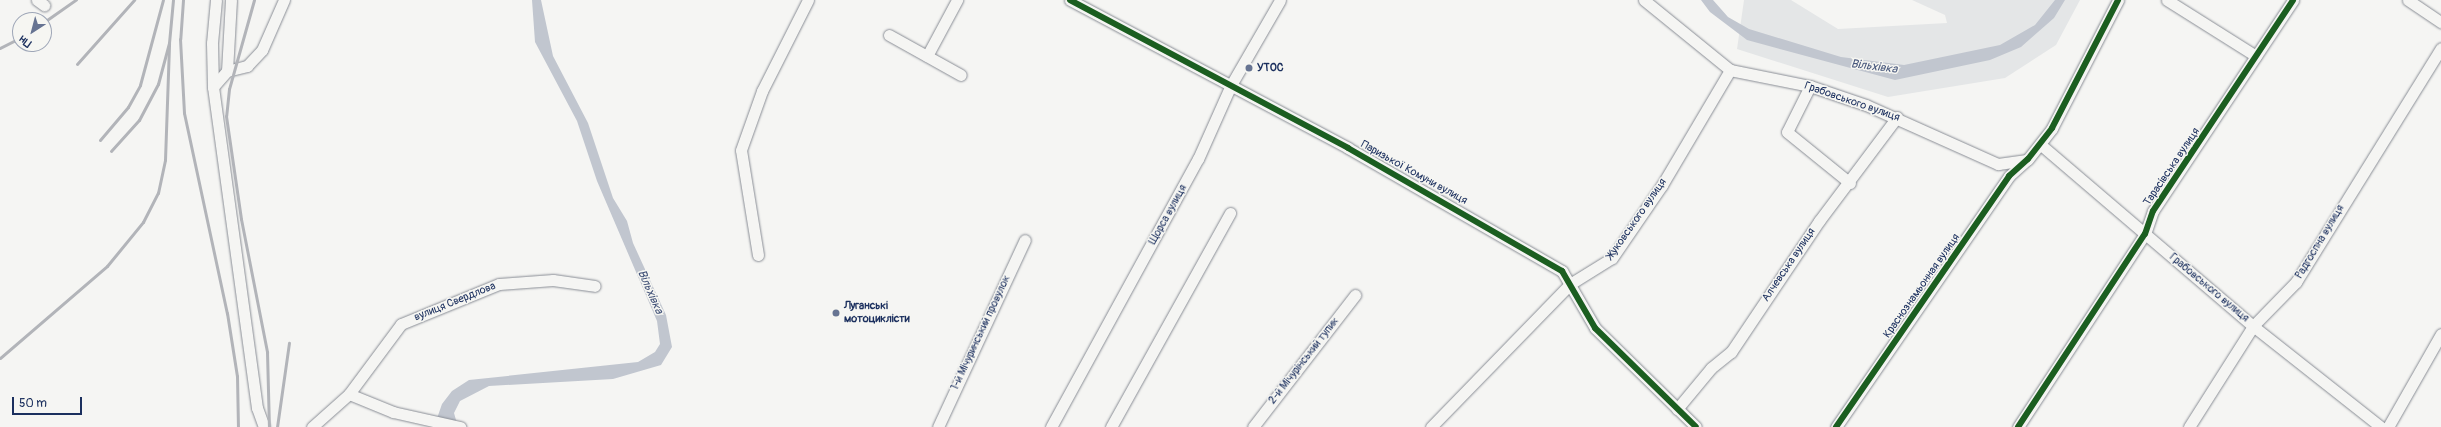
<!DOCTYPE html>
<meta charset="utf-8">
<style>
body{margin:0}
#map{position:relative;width:2441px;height:427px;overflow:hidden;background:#f5f5f3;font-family:Pangolin,sans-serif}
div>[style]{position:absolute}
.green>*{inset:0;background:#e4e6e7}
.water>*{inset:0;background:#c1c6cf}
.roads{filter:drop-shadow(0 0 1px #898d95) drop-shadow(0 0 1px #898d95)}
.minor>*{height:11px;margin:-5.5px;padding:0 5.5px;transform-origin:5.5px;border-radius:5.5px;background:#f5f5f3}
.rail>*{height:3px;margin:-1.5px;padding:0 1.5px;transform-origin:1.5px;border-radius:1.5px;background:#b2b4b9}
.cycleway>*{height:6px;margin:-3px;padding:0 3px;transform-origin:3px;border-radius:3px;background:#1b5e20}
.dots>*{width:11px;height:11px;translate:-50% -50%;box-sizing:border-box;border:2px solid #f6f6f2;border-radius:50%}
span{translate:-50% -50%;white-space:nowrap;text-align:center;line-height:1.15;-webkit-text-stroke:3px #f6f6f2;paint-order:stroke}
.poi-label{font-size:11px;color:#1b2f5e;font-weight:700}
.left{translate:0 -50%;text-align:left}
.street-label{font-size:11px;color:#1b2f5e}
.water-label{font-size:12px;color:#46567b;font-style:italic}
.north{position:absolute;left:12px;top:12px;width:40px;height:40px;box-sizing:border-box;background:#f6f6f2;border:1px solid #9ea6b7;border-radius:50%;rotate:216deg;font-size:11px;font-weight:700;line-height:16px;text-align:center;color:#1b2f5e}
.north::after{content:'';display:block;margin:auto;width:14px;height:18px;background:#677492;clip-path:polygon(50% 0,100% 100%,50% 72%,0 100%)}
.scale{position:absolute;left:12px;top:397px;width:70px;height:18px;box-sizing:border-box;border:2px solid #1b2f5e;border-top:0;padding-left:5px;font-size:12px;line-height:14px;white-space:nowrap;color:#1b2f5e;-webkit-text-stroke:3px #f6f6f2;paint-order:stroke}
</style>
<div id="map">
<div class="green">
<div style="clip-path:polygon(1744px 0,1791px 0,1838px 29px,1947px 23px,1945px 15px,1912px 0,2080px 0,2056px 45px,2005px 78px,1888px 97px,1737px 49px)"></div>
</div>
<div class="water">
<div style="clip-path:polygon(532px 0,541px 0,553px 56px,588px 123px,613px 198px,627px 221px,633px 243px,666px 315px,672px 347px,661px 365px,613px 379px,489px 386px,460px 401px,454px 413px,458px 427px,434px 427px,442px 404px,452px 391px,469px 380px,638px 362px,655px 352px,660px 344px,657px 321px,597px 181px,577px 121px,535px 42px)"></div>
<div style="clip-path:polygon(1701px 0,1713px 0,1728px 17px,1749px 29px,1841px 57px,1904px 65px,2000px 45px,2035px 25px,2055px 0,2065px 0,2054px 18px,2021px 47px,1990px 60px,1895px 80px,1747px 40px,1710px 12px)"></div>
</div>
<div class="roads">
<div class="minor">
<div style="left:37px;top:0;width:9px;rotate:36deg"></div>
<div style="left:1070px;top:0;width:315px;rotate:28deg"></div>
<div style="left:1348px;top:148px;width:247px;rotate:29.9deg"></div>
<div style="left:1562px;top:271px;width:66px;rotate:59.9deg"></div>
<div style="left:1595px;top:328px;width:141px;rotate:44.4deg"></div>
<div style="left:1644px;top:0;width:111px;rotate:39.1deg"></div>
<div style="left:1730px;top:70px;width:82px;rotate:11.3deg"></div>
<div style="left:1810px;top:86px;width:59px;rotate:18.7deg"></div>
<div style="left:1866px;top:105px;width:145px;rotate:24.1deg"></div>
<div style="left:1998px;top:164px;width:29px;rotate:-8deg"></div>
<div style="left:2167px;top:0;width:105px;rotate:32.2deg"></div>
<div style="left:2408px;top:0;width:40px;rotate:34deg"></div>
<div style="left:889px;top:35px;width:82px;rotate:29.1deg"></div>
<div style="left:927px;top:56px;width:64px;rotate:-61.8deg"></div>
<div style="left:227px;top:71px;width:71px;rotate:-86.8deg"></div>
<div style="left:1810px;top:86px;width:51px;rotate:116.6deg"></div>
<div style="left:1787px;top:132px;width:81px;rotate:39deg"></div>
<div style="left:213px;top:87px;width:44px;rotate:-91.3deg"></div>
<div style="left:212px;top:43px;width:43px;rotate:-84.7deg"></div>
<div style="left:2041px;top:145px;width:279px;rotate:40.5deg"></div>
<div style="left:2253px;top:326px;width:163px;rotate:38.3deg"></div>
<div style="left:758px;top:255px;width:106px;rotate:-99.2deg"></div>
<div style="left:741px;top:150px;width:63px;rotate:-70.4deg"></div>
<div style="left:762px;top:91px;width:102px;rotate:-63.2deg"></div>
<div style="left:349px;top:394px;width:87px;rotate:-53.4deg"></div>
<div style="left:401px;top:324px;width:106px;rotate:-22.2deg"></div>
<div style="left:499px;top:284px;width:54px;rotate:-4.2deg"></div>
<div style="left:553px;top:280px;width:42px;rotate:8.1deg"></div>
<div style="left:1677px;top:409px;width:53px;rotate:-50.3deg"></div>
<div style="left:1711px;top:368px;width:26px;rotate:-39deg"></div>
<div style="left:1731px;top:352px;width:158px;rotate:-56.1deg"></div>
<div style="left:1819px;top:221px;width:130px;rotate:-53.1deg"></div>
<div style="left:264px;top:427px;width:20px;rotate:-110deg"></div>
<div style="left:257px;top:408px;width:324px;rotate:-97.8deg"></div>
<div style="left:213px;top:87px;width:21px;rotate:-49deg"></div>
<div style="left:227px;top:71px;width:21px;rotate:-14deg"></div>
<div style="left:247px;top:66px;width:22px;rotate:-47deg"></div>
<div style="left:262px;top:50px;width:55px;rotate:-66.3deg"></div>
<div style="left:312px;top:427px;width:50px;rotate:-41.7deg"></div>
<div style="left:349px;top:394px;width:48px;rotate:22.2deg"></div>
<div style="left:393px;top:412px;width:69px;rotate:12.6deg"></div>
<div style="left:938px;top:427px;width:206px;rotate:-65.1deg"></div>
<div style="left:1051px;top:427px;width:306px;rotate:-61.3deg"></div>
<div style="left:1198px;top:159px;width:81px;rotate:-66deg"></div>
<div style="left:1231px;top:85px;width:98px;rotate:-60deg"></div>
<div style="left:1111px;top:427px;width:245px;rotate:-60.9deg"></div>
<div style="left:1253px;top:427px;width:167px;rotate:-52.3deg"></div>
<div style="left:1431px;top:427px;width:199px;rotate:-45.8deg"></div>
<div style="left:1570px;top:284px;width:49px;rotate:-31.8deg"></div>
<div style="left:1612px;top:258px;width:88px;rotate:-55.6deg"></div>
<div style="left:1662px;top:185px;width:134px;rotate:-59.4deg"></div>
<div style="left:1836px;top:427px;width:305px;rotate:-55.4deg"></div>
<div style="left:2009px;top:176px;width:25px;rotate:-42deg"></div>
<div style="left:2028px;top:159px;width:39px;rotate:-52deg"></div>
<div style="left:2052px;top:128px;width:144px;rotate:-62.7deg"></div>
<div style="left:2018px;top:427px;width:231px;rotate:-56.7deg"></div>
<div style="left:2145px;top:234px;width:24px;rotate:-71deg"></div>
<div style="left:2153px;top:211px;width:253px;rotate:-56.4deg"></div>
<div style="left:2189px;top:427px;width:120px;rotate:-57.6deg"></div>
<div style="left:2253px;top:326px;width:62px;rotate:-45.7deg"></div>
<div style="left:2296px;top:282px;width:275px;rotate:-58.2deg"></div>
<div style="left:2388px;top:427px;width:107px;rotate:-60.3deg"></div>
</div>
</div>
<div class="rail">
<div style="left:183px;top:0;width:39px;rotate:94deg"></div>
<div style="left:180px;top:39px;width:74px;rotate:86.9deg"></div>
<div style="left:184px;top:113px;width:205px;rotate:77.9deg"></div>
<div style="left:227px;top:313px;width:64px;rotate:81deg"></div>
<div style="left:237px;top:376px;width:51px;rotate:88.9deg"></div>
<div style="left:254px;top:0;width:92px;rotate:105.7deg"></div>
<div style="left:229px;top:89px;width:27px;rotate:96deg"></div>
<div style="left:226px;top:116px;width:104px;rotate:81.7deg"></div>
<div style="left:241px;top:219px;width:136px;rotate:78.9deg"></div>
<div style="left:267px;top:352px;width:75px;rotate:88.5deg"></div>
<div style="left:44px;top:22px;width:39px;rotate:-35deg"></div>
<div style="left:0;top:48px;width:22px;rotate:-27deg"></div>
<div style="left:77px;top:64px;width:86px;rotate:-48.3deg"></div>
<div style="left:100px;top:140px;width:43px;rotate:-49.7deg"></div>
<div style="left:128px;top:107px;width:25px;rotate:-61deg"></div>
<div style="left:140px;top:85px;width:88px;rotate:-74.9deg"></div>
<div style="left:111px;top:151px;width:42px;rotate:-47.9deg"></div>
<div style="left:139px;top:120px;width:41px;rotate:-62.2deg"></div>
<div style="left:158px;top:84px;width:42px;rotate:-75deg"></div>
<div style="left:169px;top:43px;width:43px;rotate:-84.7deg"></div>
<div style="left:0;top:358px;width:141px;rotate:-40.7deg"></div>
<div style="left:107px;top:266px;width:57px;rotate:-50.7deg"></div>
<div style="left:143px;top:222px;width:33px;rotate:-63deg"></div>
<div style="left:158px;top:193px;width:34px;rotate:-78deg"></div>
<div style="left:165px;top:160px;width:117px;rotate:-88deg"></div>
<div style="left:277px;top:427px;width:85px;rotate:-81.9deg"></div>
</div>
<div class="cycleway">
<div style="left:1070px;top:0;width:315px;rotate:28deg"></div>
<div style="left:1348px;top:148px;width:247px;rotate:29.9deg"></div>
<div style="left:1562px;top:271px;width:66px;rotate:59.9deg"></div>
<div style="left:1595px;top:328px;width:141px;rotate:44.4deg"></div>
<div style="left:1836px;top:427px;width:305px;rotate:-55.4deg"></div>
<div style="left:2009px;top:176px;width:25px;rotate:-42deg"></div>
<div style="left:2028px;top:159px;width:39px;rotate:-52deg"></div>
<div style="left:2052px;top:128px;width:144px;rotate:-62.7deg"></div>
<div style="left:2018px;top:427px;width:231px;rotate:-56.7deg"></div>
<div style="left:2145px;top:234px;width:24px;rotate:-71deg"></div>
<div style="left:2153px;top:211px;width:253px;rotate:-56.4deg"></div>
</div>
<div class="dots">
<div style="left:1249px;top:68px;background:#677492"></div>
<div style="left:836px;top:313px;background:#677492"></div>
</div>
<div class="poi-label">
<span class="left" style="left:1257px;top:68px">УТОС</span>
<span class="left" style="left:844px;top:313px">Луганські<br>мотоциклісти</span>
</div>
<div class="street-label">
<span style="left:1852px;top:102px;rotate:19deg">Грабовського вулиця</span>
<span style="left:2172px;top:167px;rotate:-56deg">Тарасівська вулиця</span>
<span style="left:1414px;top:173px;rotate:29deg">Паризької Комуни вулиця</span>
<span style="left:1168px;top:215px;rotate:-61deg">Щорса вулиця</span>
<span style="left:1637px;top:219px;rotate:-55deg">Жуковського вулиця</span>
<span style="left:2320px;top:242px;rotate:-59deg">Радгоспна вулиця</span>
<span style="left:1789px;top:265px;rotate:-56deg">Алчевська вулиця</span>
<span style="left:1922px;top:286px;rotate:-55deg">Краснознамьонная вулиця</span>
<span style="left:2209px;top:288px;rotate:40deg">Грабовського вулиця</span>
<span style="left:455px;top:302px;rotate:-22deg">вулиця Свердлова</span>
<span style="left:981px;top:333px;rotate:-65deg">1-й Мічуринський провулок</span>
<span style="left:1304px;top:361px;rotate:-52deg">2-й Мічурінський тупик</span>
</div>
<div class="water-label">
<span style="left:1874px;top:67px;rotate:7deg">Вільхівка</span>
<span style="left:650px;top:292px;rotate:66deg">Вільхівка</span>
</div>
<div class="north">Пн</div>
<div class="scale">50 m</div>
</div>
